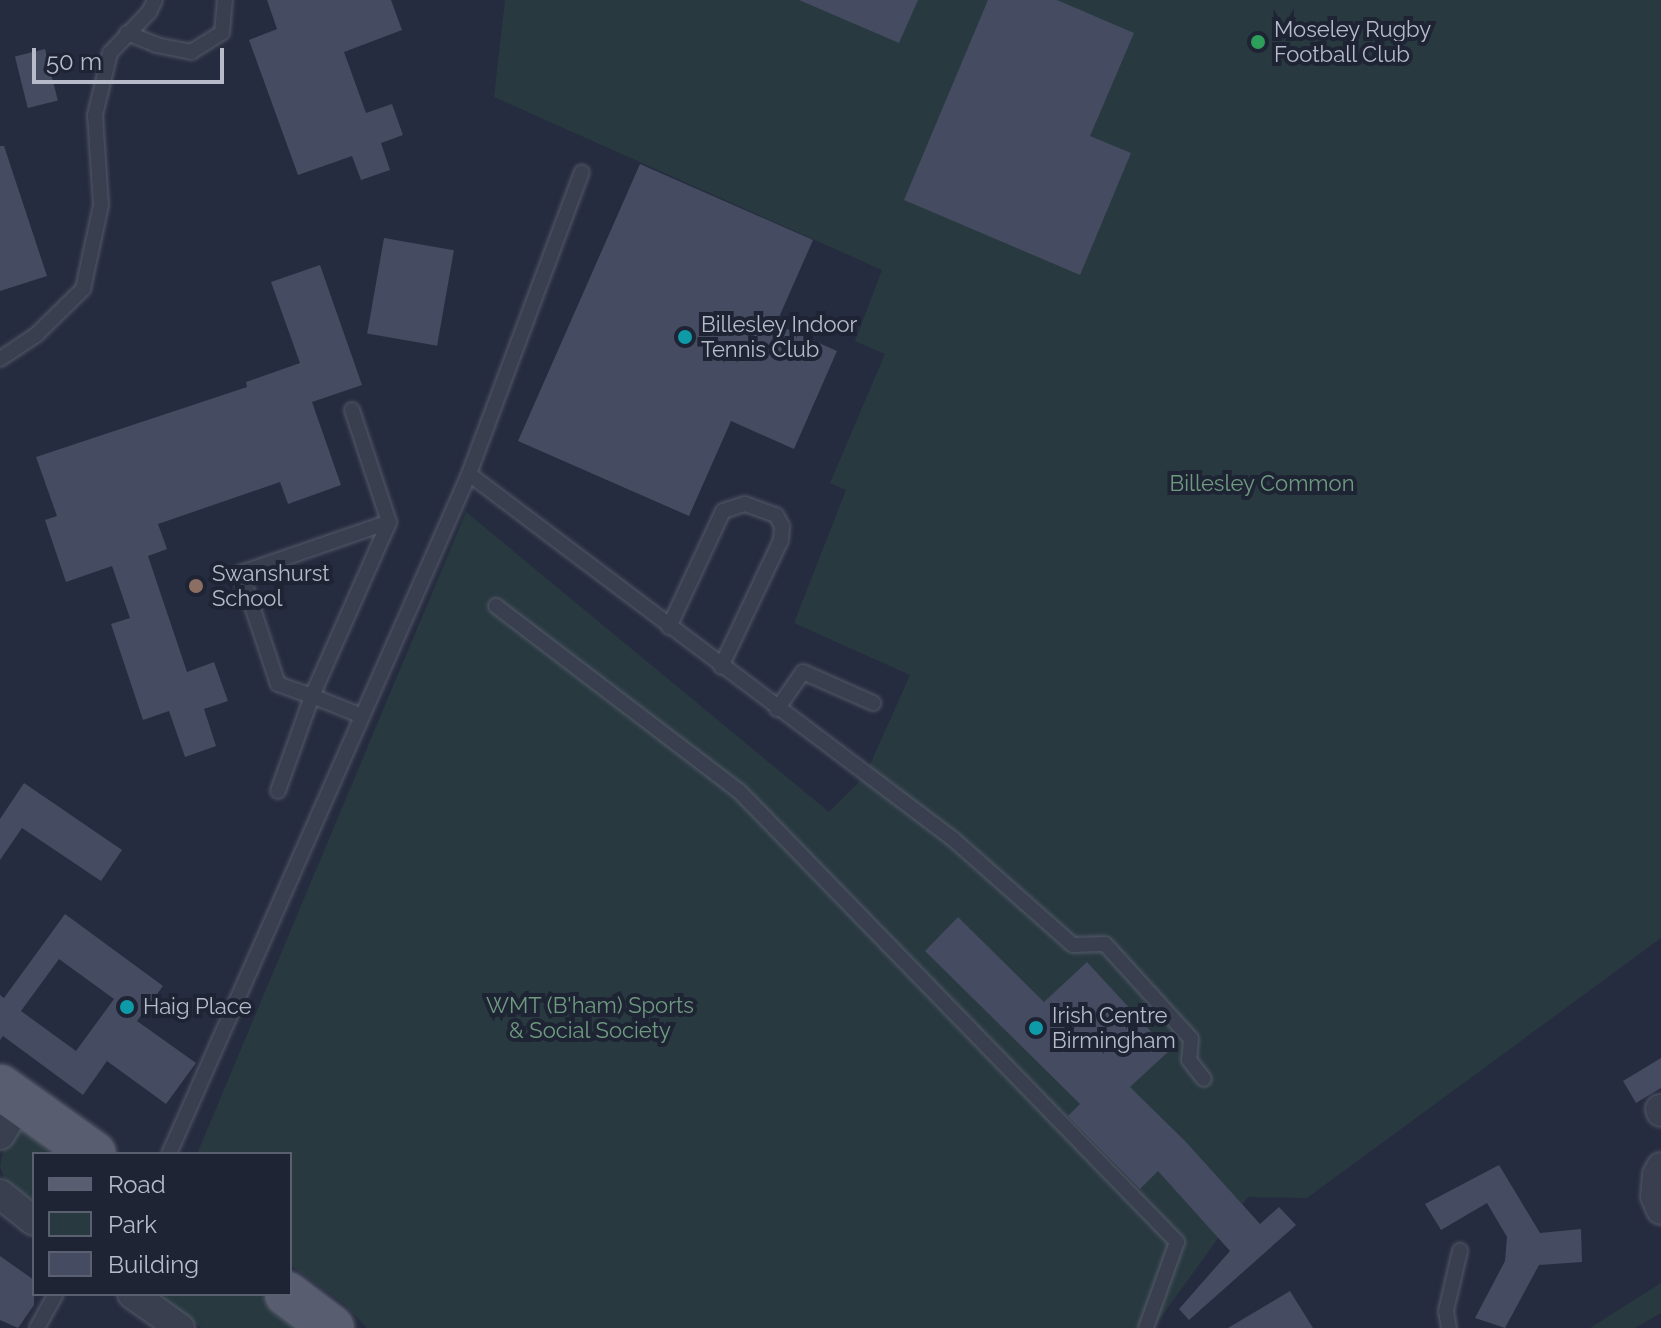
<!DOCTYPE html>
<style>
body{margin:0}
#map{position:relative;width:1661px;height:1328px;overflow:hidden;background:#262c3f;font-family:Raleway,sans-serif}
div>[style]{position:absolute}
.green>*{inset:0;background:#283940}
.building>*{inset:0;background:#454b61;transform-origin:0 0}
.roads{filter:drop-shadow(0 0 2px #545a69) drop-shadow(0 0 2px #545a69)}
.service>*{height:14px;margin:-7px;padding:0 7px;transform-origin:7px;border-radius:7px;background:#3a3f4f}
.minor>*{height:28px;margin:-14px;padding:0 14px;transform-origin:14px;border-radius:14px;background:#3a3f4f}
.primary>*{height:44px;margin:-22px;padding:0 22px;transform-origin:22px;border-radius:22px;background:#585d6f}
.dots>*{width:22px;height:22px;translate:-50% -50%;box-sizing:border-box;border:4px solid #1e2434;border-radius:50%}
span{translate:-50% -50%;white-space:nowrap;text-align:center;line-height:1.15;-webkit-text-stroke:8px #1e2434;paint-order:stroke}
.poi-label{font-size:22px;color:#b6bac9}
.left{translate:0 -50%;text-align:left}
.park-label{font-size:22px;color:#6e9a7f}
.legend{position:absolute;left:32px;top:1152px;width:260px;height:144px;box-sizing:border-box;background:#1e2434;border:2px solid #5b6070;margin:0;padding:10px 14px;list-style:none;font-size:24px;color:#b6bac9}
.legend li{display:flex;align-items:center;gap:16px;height:40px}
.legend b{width:40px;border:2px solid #5b6070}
.scale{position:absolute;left:32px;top:48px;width:192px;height:36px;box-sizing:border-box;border:4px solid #b6bac9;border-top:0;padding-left:10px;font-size:24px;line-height:28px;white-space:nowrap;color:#b6bac9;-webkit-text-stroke:6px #1e2434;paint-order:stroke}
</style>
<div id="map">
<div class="green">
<div style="clip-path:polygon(505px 0,1661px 0,1661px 938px,1307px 1198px,1248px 1197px,1153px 1328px,367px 1328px,344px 1304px,290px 1265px,290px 1154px,197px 1154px,466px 512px,829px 812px,865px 776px,910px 675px,794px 623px,846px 490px,830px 483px,885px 354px,855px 341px,882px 270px,494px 97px)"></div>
<div style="clip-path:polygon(17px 1126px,57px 1154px,34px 1154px,34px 1202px,5px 1180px,0 1166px,7px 1134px)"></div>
<div style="clip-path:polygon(1661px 1283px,1661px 1313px,1635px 1328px,1590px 1328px)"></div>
<div style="clip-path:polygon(158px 1294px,259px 1294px,308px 1328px,201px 1328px)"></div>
</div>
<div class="building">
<div style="clip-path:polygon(267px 0,391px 0,402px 30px,344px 52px,366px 113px,392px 104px,403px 135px,381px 143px,390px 170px,361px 180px,352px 156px,298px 175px,249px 40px,277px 29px)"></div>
<div style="clip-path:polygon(799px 0,918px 0,899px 43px)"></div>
<div style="clip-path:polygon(988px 0,1057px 0,1134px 33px,1090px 136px,1131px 153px,1080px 275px,904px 200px)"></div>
<div style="left:45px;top:49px;width:53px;height:31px;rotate:76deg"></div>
<div style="clip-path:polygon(0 146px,4px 146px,47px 276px,0 291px)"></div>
<div style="clip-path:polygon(640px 164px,813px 240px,776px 324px,837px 351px,794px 449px,731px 421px,689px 516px,518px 441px)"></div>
<div style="left:384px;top:238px;width:71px;height:97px;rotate:10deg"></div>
<div style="clip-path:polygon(320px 265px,362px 385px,312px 402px,341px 485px,288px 504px,280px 482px,158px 524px,167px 549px,148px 556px,187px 672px,214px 662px,228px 701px,204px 709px,216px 746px,185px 757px,169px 711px,143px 720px,111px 624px,130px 618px,112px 566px,66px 582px,45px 520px,57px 516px,36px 457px,247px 387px,246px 382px,300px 363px,271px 282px)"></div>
<div style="clip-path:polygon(24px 783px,122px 850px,101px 881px,22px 828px,0 860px,0 819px)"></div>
<div style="clip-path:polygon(evenodd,65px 914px,163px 986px,137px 1021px,196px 1063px,166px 1104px,107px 1061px,83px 1095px,3px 1036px,0 1040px,0 995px,4px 998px,65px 914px,59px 959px,114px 999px,76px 1051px,21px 1011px,59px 959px)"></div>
<div style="clip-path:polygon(958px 917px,1044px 1002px,1087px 962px,1169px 1051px,1130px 1087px,1186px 1142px,1260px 1224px,1279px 1207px,1296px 1225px,1189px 1320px,1179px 1309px,1230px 1251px,1158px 1171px,1140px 1189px,1068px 1116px,1080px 1104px,925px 951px)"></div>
<div style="clip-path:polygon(1661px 1058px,1661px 1088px,1636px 1103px,1623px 1081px)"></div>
<div style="clip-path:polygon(1499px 1165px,1540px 1233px,1581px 1229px,1582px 1262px,1539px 1265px,1505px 1328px,1475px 1318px,1505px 1261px,1507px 1237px,1487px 1203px,1441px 1230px,1425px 1204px)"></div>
<div style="clip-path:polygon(0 1256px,34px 1280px,34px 1305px,18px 1328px,0 1320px)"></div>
<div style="clip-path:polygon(1290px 1291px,1313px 1328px,1228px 1328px)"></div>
</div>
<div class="roads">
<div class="service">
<div style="left:127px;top:33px;width:31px;rotate:22deg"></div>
<div style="left:156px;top:45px;width:36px;rotate:11deg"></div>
<div style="left:191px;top:52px;width:36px;rotate:-32deg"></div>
<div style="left:222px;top:33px;width:33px;rotate:-85deg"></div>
<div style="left:0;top:359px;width:43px;rotate:-33.7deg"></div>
<div style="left:36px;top:335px;width:66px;rotate:-44.4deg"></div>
<div style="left:83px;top:289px;width:86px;rotate:-77.9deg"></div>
<div style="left:101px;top:205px;width:90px;rotate:-93.8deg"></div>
<div style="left:95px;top:115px;width:64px;rotate:-76.4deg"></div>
<div style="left:110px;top:53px;width:57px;rotate:-46.4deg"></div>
<div style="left:149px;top:12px;width:13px;rotate:-63deg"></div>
<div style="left:352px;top:410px;width:118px;rotate:71.7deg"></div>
<div style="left:469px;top:474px;width:606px;rotate:37.02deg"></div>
<div style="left:953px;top:839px;width:160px;rotate:41.5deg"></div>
<div style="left:1073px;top:945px;width:32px;rotate:-2deg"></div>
<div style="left:1105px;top:944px;width:128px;rotate:47.8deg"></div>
<div style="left:1191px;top:1039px;width:21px;rotate:95deg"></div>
<div style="left:1189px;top:1060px;width:24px;rotate:52deg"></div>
<div style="left:496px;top:606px;width:305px;rotate:37.3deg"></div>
<div style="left:739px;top:791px;width:629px;rotate:45.84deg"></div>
<div style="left:1177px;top:1242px;width:91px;rotate:109.8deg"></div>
<div style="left:669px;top:627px;width:128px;rotate:-65deg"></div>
<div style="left:723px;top:511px;width:23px;rotate:-18deg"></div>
<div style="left:745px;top:504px;width:33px;rotate:20deg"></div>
<div style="left:776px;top:515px;width:13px;rotate:61deg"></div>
<div style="left:782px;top:526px;width:14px;rotate:94deg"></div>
<div style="left:781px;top:540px;width:140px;rotate:115.3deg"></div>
<div style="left:777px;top:709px;width:45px;rotate:-54.9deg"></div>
<div style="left:803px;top:672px;width:77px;rotate:23.9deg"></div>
<div style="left:278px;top:791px;width:101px;rotate:-70.3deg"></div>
<div style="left:312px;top:696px;width:190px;rotate:-66.1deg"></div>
<div style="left:389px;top:522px;width:157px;rotate:161deg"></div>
<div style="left:241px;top:573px;width:117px;rotate:71.6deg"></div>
<div style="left:278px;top:684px;width:20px;rotate:20deg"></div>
<div style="left:297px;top:691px;width:16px;rotate:18deg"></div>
<div style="left:312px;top:696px;width:54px;rotate:21.8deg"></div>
<div style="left:169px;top:1154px;width:743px;rotate:-66.19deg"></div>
<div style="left:469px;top:474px;width:322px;rotate:-69.5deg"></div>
<div style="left:37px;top:1328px;width:39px;rotate:-61deg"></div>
<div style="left:1449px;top:1328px;width:17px;rotate:-100deg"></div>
<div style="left:1446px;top:1311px;width:62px;rotate:-76.9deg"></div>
</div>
<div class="minor">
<div style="left:1660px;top:1109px;width:3px;rotate:72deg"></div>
<div style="left:0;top:1135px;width:39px;rotate:-58deg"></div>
<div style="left:1661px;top:1167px;width:9px;rotate:117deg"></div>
<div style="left:1657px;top:1175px;width:21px;rotate:95deg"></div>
<div style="left:1655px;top:1196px;width:15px;rotate:67deg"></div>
<div style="left:0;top:1194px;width:43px;rotate:38.5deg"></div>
<div style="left:132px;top:1294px;width:59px;rotate:35.3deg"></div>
</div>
<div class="primary">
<div style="left:0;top:1087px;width:115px;rotate:35.5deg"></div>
<div style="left:287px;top:1294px;width:56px;rotate:37.1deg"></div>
</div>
</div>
<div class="dots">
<div style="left:1258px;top:42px;background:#2e9e5b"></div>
<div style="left:685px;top:337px;background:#0f9aa8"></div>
<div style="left:196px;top:586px;background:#8d6e63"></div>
<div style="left:127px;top:1007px;background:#0f9aa8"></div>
<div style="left:1036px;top:1028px;background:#0f9aa8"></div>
</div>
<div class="poi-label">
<span class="left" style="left:1274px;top:42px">Moseley Rugby<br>Football Club</span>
<span class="left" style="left:701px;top:337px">Billesley Indoor<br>Tennis Club</span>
<span class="left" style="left:212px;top:586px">Swanshurst<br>School</span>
<span class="left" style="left:143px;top:1007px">Haig Place</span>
<span class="left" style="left:1052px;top:1028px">Irish Centre<br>Birmingham</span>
</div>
<div class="park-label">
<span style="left:1262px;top:484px">Billesley Common</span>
<span style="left:590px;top:1018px">WMT (B'ham) Sports<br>&amp; Social Society</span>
</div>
<ul class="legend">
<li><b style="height:10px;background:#585d6f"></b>Road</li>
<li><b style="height:22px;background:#283940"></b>Park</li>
<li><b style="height:22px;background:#454b61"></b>Building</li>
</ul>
<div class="scale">50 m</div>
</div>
